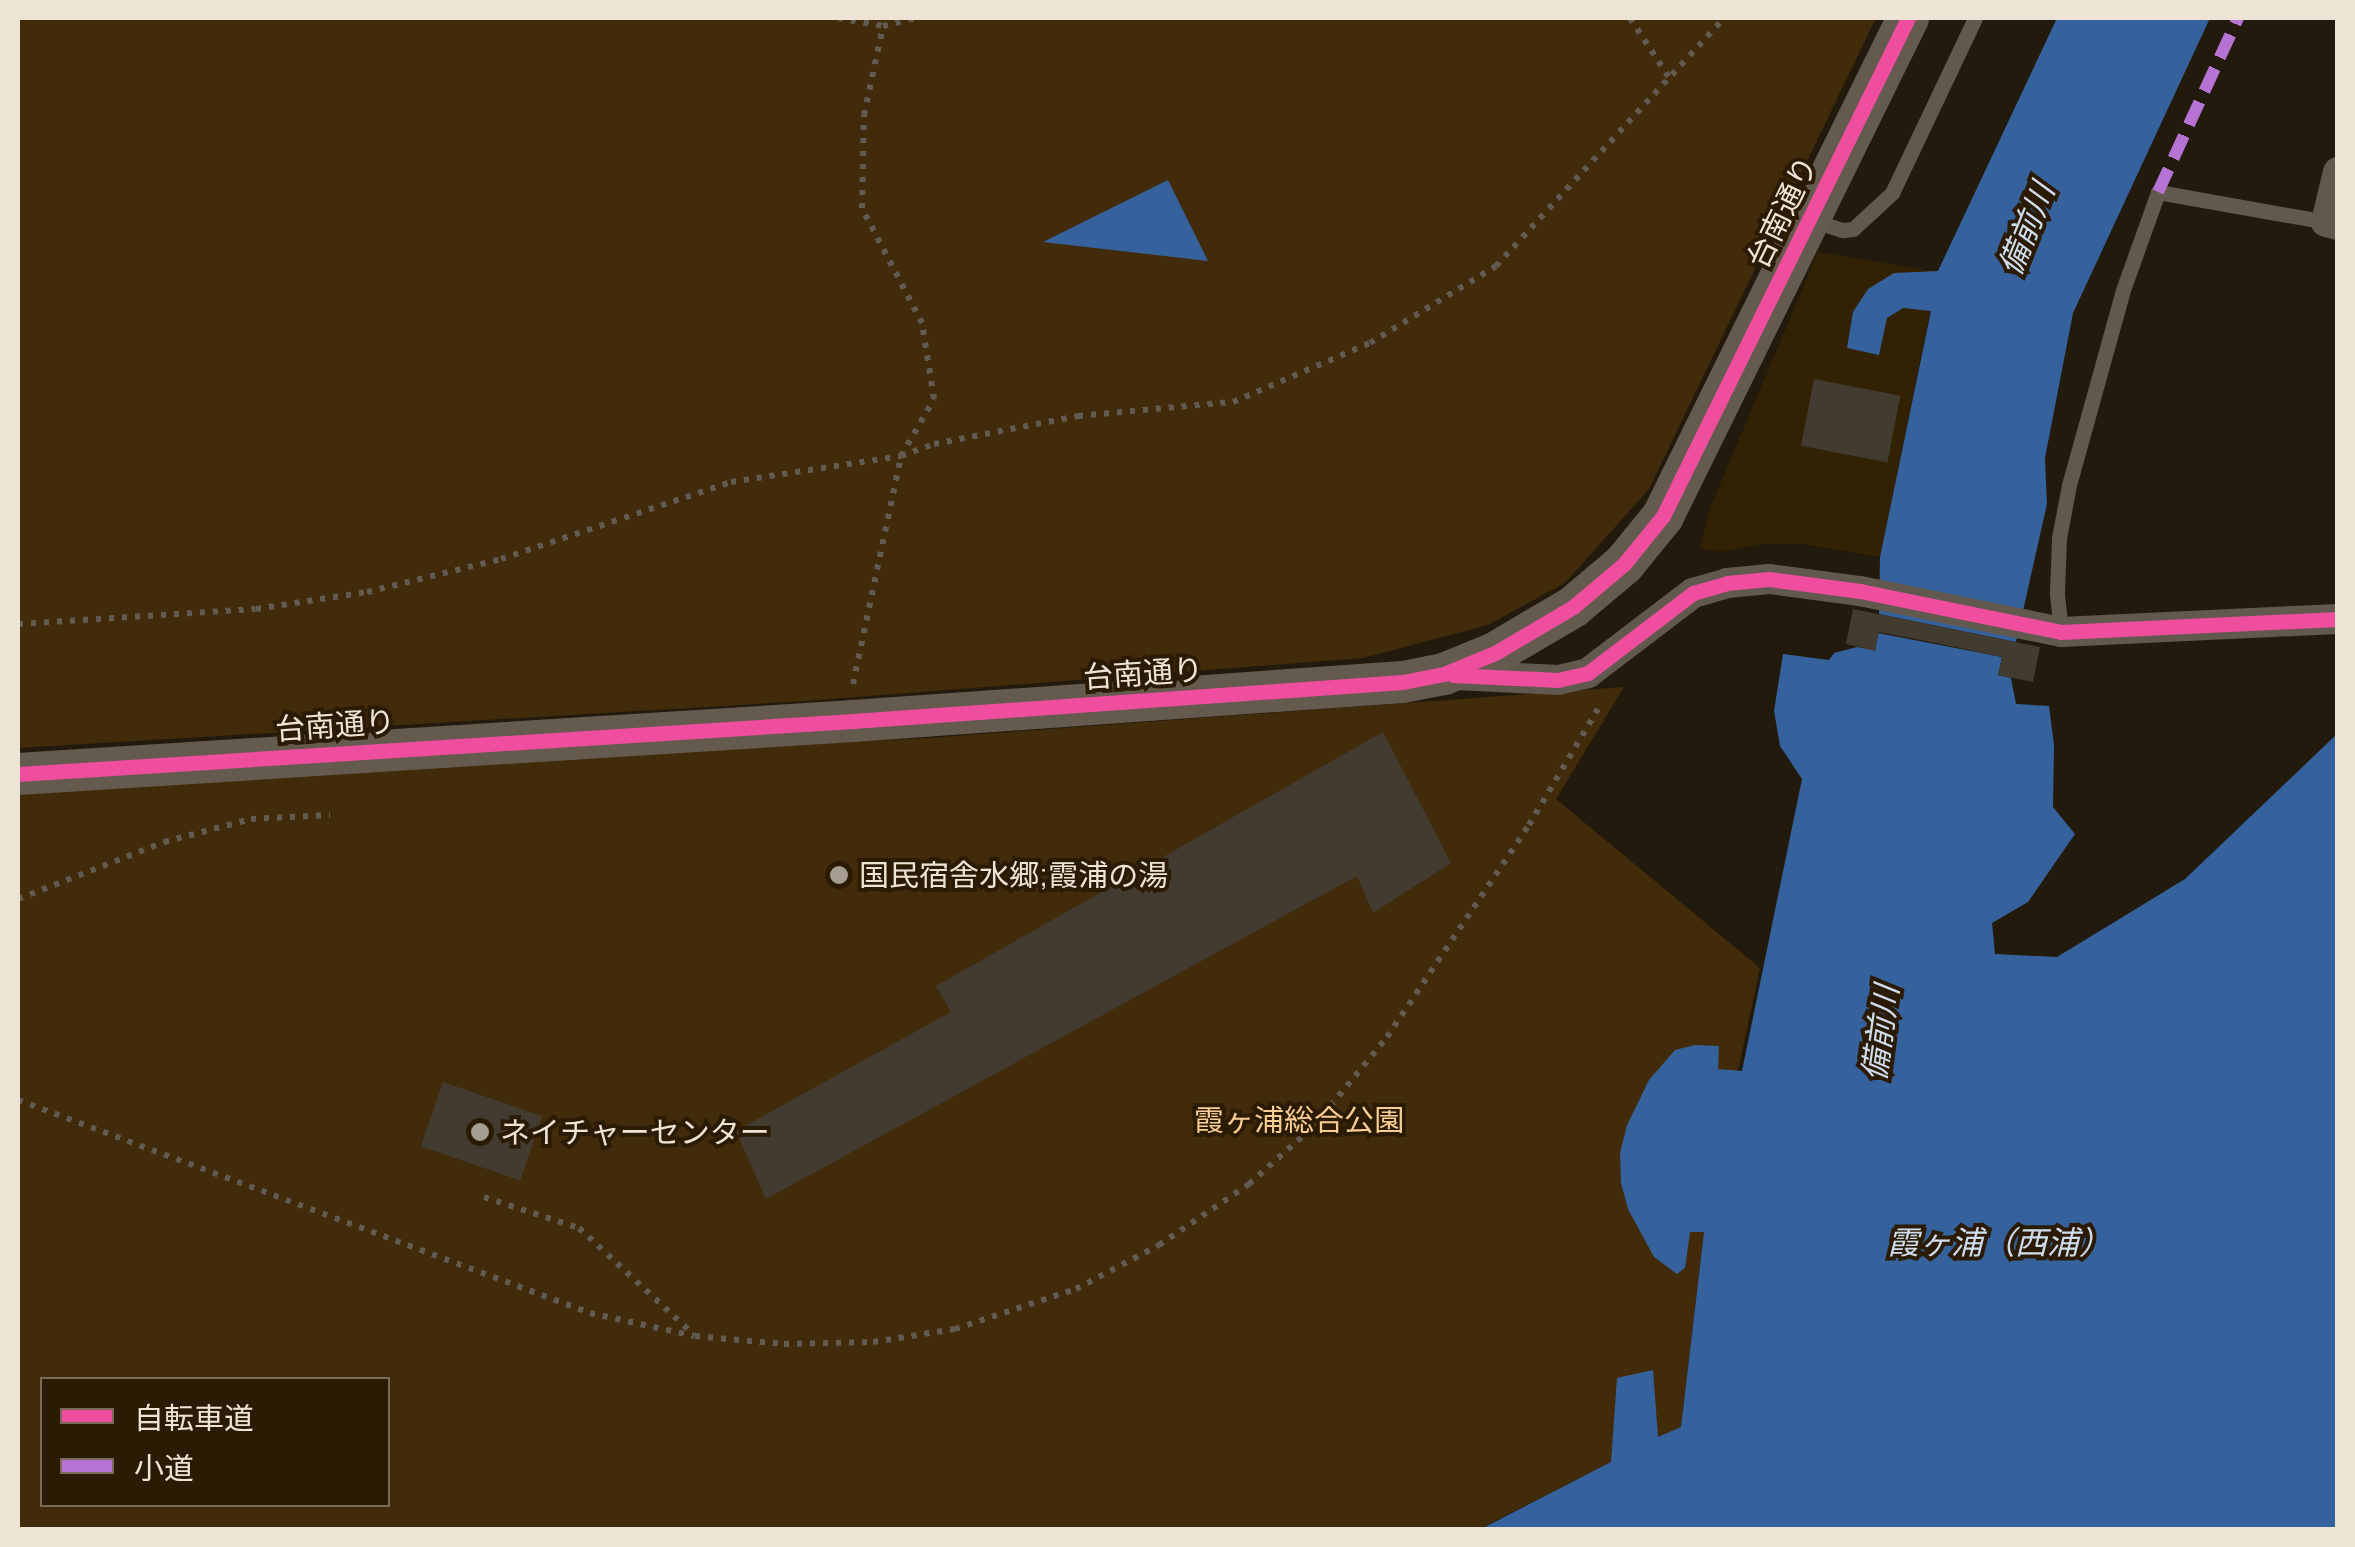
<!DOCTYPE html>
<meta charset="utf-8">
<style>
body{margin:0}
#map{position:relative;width:2355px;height:1547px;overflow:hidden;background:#221a0d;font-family:Manrope,"Noto Sans JP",sans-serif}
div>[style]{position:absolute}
.built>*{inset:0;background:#332103}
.green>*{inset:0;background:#412b0a}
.water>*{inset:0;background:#35629c}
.building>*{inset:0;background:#423b30;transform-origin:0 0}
.path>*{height:6px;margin-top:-3px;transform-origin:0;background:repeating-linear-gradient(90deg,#615b51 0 5px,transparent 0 13px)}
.lane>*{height:15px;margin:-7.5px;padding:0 7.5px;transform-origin:7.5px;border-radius:7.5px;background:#61594e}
.street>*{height:30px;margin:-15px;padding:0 15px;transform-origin:15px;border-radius:15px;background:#61594e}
.secondary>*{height:42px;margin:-21px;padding:0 21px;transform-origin:21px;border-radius:21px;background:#645b4e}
.quiet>*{height:12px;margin-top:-6px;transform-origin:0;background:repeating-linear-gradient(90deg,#b673d3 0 25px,transparent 0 37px)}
.cycleway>*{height:15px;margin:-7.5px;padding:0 7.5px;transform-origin:7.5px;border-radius:7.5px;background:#ef4d9e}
.dots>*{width:28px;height:28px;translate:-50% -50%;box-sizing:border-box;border:5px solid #2b1b04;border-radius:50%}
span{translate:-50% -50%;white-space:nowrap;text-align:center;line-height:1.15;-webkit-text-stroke:8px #2b1b04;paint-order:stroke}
.street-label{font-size:30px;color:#eee4d6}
.poi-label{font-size:30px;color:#eee4d6}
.left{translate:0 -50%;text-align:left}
.park-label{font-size:30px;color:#f8cd93}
.water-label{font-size:32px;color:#cedcee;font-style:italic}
.frame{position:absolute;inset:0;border:20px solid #eee4d6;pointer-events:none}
.legend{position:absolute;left:40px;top:1377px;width:350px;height:130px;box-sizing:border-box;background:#2b1b04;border:2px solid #796b58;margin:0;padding:12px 18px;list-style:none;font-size:30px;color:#eee4d6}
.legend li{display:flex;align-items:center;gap:20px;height:50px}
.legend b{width:50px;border:2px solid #796b58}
</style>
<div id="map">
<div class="built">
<div style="clip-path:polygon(1818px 252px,1938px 272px,1880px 557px,1803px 544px,1762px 544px,1720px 552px,1700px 548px,1711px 506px)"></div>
</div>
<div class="green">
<div style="clip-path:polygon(18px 18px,1876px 18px,1649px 489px,1565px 583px,1488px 625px,1363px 658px,805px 701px,18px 748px)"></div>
<div style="clip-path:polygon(evenodd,1624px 687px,1556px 799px,1760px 968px,1704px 1231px,1681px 1427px,1479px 1529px,18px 1529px,18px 784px,927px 738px,1624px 687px,42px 1380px,388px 1380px,388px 1504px,42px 1504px,42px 1380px)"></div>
</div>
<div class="water">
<div style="clip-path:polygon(2057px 18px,2210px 18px,2073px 313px,2045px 458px,2047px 504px,2016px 642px,1879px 614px,1880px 557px,1931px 311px,1903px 308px,1887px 318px,1879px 355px,1847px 348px,1853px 312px,1868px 289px,1894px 273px,1938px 271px)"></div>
<div style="clip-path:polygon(1168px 180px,1208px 261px,1043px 242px)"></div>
<div style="clip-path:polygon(1878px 633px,2002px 657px,1998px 675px,2011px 678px,2016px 704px,2049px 706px,2054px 745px,2053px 807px,2075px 834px,2028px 902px,1992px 923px,1995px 954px,2057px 957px,2185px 879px,2337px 734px,2337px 1529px,1479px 1530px,1611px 1462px,1617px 1378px,1653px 1370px,1658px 1437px,1681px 1427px,1704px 1232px,1690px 1232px,1685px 1268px,1677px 1274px,1654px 1257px,1628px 1209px,1621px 1183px,1620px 1153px,1627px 1125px,1649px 1080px,1675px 1050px,1695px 1045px,1719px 1046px,1718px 1069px,1742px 1071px,1802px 779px,1780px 746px,1774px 711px,1783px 654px,1829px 660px,1834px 653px,1857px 647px,1875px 650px)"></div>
</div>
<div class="building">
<div style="left:1814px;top:379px;width:88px;height:68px;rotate:11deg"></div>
<div style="clip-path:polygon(1853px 609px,2040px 647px,2033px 682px,1998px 675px,2002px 657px,1936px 643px,1879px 632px,1875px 651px,1846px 644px)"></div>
<div style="clip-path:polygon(1383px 732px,1451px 863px,1373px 913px,1357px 876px,766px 1199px,736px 1131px,951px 1012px,936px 986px)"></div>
<div style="left:443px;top:1082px;width:105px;height:68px;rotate:19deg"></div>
</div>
<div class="path">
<div style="left:838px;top:18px;width:46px;rotate:10.1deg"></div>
<div style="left:883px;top:26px;width:33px;rotate:-14deg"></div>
<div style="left:1630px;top:18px;width:73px;rotate:56.7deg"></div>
<div style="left:18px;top:624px;width:238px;rotate:-3.6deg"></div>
<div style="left:256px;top:609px;width:112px;rotate:-8.7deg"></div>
<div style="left:367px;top:592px;width:138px;rotate:-13.8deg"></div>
<div style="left:501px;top:559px;width:243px;rotate:-18.5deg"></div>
<div style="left:731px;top:482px;width:172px;rotate:-8.7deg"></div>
<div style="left:901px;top:456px;width:35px;rotate:-20deg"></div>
<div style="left:934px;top:444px;width:147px;rotate:-11deg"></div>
<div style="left:1078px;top:416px;width:156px;rotate:-5.2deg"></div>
<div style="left:1233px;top:402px;width:149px;rotate:-23.3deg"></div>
<div style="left:1370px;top:343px;width:148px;rotate:-31.4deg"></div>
<div style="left:1496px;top:266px;width:337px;rotate:-47.4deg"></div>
<div style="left:853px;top:684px;width:233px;rotate:-78.1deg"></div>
<div style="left:901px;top:456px;width:66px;rotate:-59.9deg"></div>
<div style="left:934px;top:399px;width:77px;rotate:-99deg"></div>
<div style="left:922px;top:323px;width:130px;rotate:-117.6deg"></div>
<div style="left:862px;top:208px;width:93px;rotate:-88.8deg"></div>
<div style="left:864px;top:115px;width:91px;rotate:-77.9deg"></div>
<div style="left:18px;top:899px;width:157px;rotate:-21.3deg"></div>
<div style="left:164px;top:842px;width:90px;rotate:-14.8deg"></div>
<div style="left:251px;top:819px;width:79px;rotate:-2.9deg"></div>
<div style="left:18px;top:1100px;width:610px;rotate:20.42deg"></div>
<div style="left:590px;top:1313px;width:107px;rotate:12.4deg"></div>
<div style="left:695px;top:1336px;width:89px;rotate:5.1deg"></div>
<div style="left:784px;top:1344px;width:89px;rotate:-1.3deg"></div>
<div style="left:873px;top:1342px;width:83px;rotate:-9deg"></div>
<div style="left:955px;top:1329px;width:127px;rotate:-18.3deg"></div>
<div style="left:1076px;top:1289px;width:94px;rotate:-27.9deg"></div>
<div style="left:1159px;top:1245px;width:109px;rotate:-34.1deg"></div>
<div style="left:1249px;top:1184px;width:87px;rotate:-41.7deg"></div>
<div style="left:1314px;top:1126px;width:115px;rotate:-50.6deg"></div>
<div style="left:1387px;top:1037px;width:255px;rotate:-56.2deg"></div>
<div style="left:1529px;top:825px;width:135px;rotate:-59.3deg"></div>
<div style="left:484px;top:1197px;width:100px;rotate:18.1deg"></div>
<div style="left:579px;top:1228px;width:157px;rotate:42.9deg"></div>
</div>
<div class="lane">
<div style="left:1811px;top:220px;width:33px;rotate:18deg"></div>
<div style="left:1842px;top:230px;width:11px;rotate:-5deg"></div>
<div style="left:1853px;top:229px;width:53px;rotate:-42.7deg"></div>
<div style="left:1892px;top:193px;width:194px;rotate:-64.6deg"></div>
<div style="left:2061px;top:632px;width:39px;rotate:-96deg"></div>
<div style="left:2057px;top:593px;width:55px;rotate:-87.9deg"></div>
<div style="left:2059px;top:538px;width:54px;rotate:-79.3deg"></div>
<div style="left:2069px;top:485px;width:202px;rotate:-74.5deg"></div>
<div style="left:2123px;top:290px;width:104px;rotate:-70.3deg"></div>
<div style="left:2158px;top:192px;width:171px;rotate:10.1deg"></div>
</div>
<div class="street">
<div style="left:2338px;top:172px;width:51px;rotate:103.5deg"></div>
<div style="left:2326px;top:222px;width:12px;rotate:14deg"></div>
<div style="left:1456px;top:675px;width:102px;rotate:2.8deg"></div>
<div style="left:1558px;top:680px;width:31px;rotate:-13deg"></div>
<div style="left:1588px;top:673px;width:132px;rotate:-37.3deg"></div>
<div style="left:1693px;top:593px;width:35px;rotate:-16deg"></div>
<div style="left:1727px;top:583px;width:42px;rotate:-5.4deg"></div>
<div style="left:1769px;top:579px;width:92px;rotate:7.5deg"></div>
<div style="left:1860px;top:591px;width:205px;rotate:11.5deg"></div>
<div style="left:2061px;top:632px;width:277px;rotate:-2.7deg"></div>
</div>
<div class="secondary">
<div style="left:18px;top:774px;width:837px;rotate:-3.63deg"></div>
<div style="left:853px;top:721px;width:551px;rotate:-4.06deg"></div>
<div style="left:1403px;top:682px;width:42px;rotate:-11deg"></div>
<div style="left:1444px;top:674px;width:55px;rotate:-22.4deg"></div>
<div style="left:1495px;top:653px;width:91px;rotate:-30.5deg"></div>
<div style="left:1573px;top:607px;width:67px;rotate:-40.1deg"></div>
<div style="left:1624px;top:564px;width:62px;rotate:-50.9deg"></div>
<div style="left:1663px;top:516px;width:555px;rotate:-63.8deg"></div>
</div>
<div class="quiet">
<div style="left:2158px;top:192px;width:192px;rotate:-65.3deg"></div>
</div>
<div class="cycleway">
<div style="left:1453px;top:675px;width:105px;rotate:2.7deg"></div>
<div style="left:1558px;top:680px;width:31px;rotate:-13deg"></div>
<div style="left:1588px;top:673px;width:132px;rotate:-37.3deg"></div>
<div style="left:1693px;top:593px;width:35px;rotate:-16deg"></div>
<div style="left:1727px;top:583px;width:42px;rotate:-5.4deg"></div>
<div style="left:1769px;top:579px;width:92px;rotate:7.5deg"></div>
<div style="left:1860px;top:591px;width:205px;rotate:11.5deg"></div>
<div style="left:2061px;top:632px;width:277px;rotate:-2.7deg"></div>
<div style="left:18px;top:774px;width:837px;rotate:-3.63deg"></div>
<div style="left:853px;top:721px;width:551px;rotate:-4.06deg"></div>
<div style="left:1403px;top:682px;width:42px;rotate:-11deg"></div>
<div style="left:1444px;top:674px;width:55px;rotate:-22.4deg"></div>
<div style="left:1495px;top:653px;width:91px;rotate:-30.5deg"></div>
<div style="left:1573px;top:607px;width:67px;rotate:-40.1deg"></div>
<div style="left:1624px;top:564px;width:62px;rotate:-50.9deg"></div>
<div style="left:1663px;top:516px;width:555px;rotate:-63.8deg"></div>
</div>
<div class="dots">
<div style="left:839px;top:875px;background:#a79d90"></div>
<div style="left:480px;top:1132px;background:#a79d90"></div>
</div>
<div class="street-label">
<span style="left:1782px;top:212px;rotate:-64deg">台南通り</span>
<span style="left:1143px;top:673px;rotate:-4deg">台南通り</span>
<span style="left:335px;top:725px;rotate:-4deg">台南通り</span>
</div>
<div class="poi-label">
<span class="left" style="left:859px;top:875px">国民宿舎水郷;霞浦の湯</span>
<span class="left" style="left:500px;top:1132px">ネイチャーセンター</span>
</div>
<div class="park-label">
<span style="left:1299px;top:1120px">霞ヶ浦総合公園</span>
</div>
<div class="water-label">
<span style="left:2026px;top:229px;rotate:-68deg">備前川</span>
<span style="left:1880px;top:1033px;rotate:-82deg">備前川</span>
<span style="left:1999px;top:1242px">霞ヶ浦（西浦）</span>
</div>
<div class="frame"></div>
<ul class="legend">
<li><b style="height:12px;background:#ef4d9e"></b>自転車道</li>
<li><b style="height:12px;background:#b673d3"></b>小道</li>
</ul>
</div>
